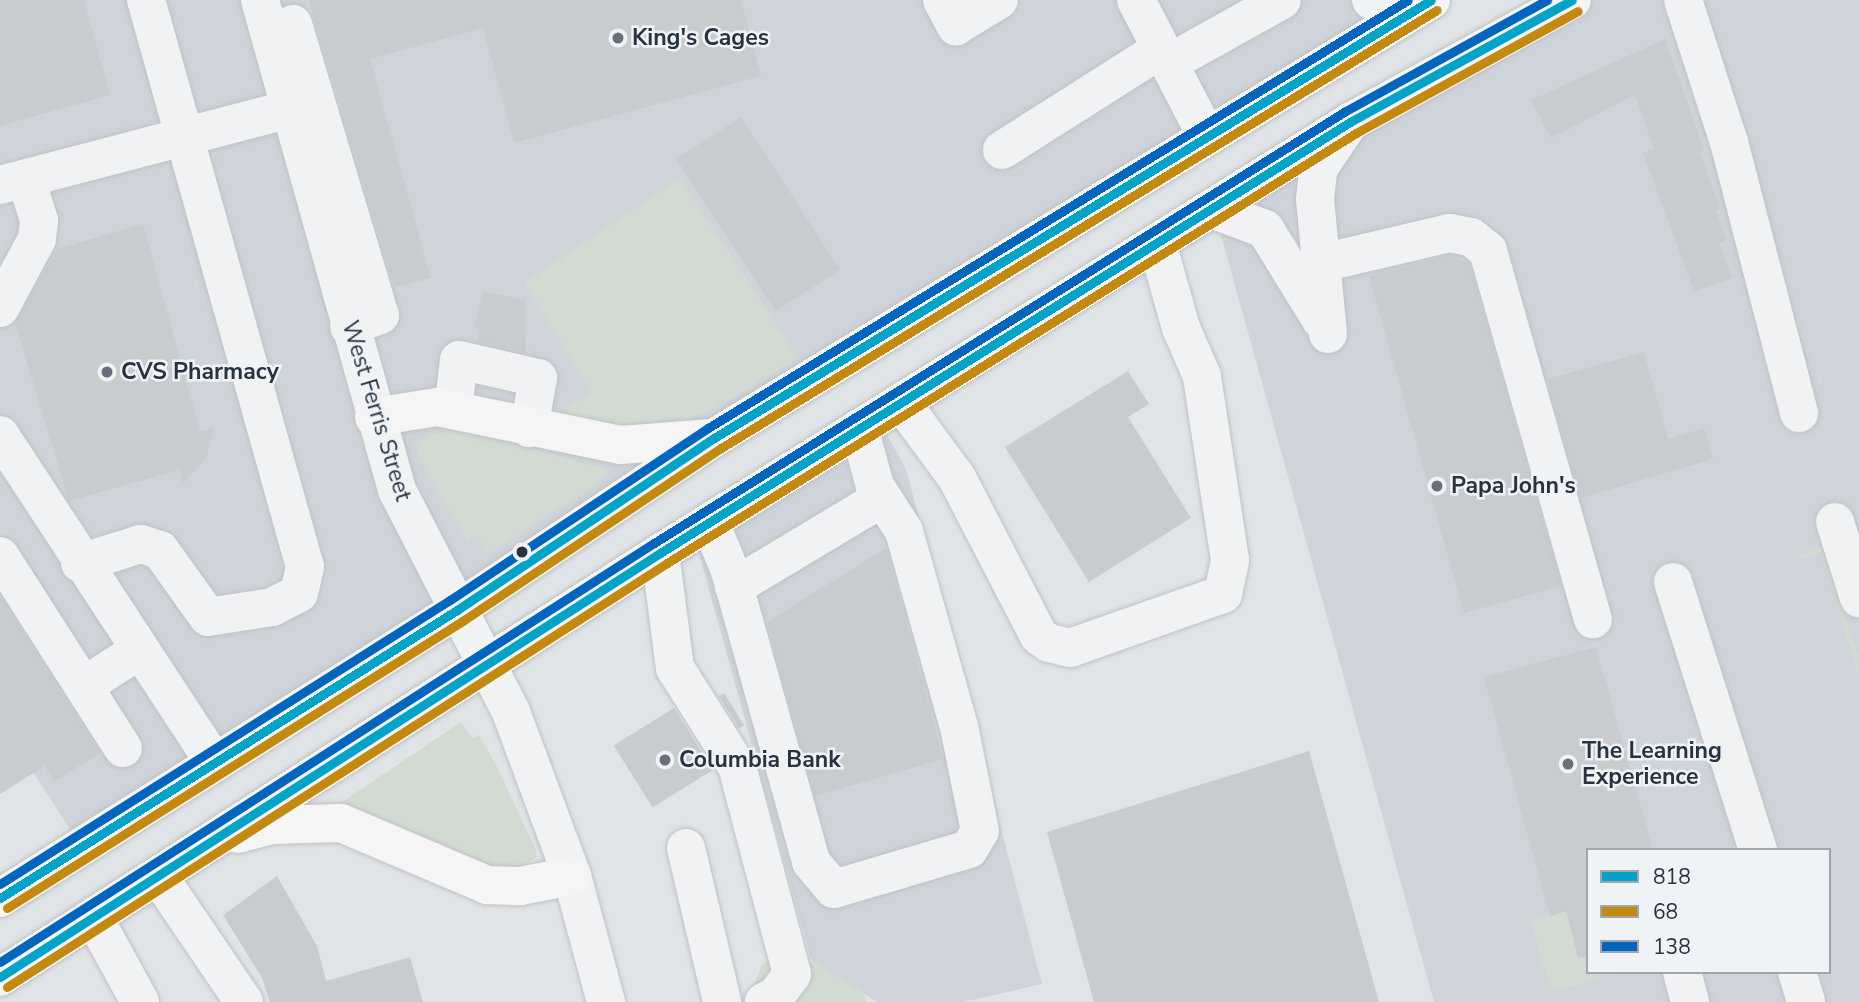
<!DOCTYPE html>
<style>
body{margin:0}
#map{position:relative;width:1859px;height:1002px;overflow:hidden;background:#e1e4e7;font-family:"Nunito Sans",sans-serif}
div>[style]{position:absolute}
.built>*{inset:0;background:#cfd4da}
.green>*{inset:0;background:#d2dbd2}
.building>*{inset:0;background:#c9cccf;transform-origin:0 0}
.roads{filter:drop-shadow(0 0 2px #bfc2c5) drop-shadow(0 0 2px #bfc2c5)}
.minor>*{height:38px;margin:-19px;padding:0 19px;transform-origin:19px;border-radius:19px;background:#f1f2f3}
.highway>*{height:38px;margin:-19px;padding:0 19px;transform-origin:19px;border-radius:19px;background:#f5f5f6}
.bus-1>*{height:9px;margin:-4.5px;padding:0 4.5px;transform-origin:4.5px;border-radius:4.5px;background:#02a3c7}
.bus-2>*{height:9px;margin:-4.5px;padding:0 4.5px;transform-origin:4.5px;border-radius:4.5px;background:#c38910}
.bus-3>*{height:9px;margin:-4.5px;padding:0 4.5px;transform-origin:4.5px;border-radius:4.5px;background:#0065bd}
.dots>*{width:19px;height:19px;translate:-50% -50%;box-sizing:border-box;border:4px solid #eff3f6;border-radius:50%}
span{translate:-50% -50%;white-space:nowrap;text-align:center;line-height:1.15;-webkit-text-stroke:5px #eff3f6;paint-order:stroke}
.poi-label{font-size:23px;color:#273341;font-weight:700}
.left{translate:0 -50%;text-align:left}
.street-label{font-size:23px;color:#273341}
.legend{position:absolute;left:1586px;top:848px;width:245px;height:126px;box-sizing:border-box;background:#eff3f6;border:2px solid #9fa6ae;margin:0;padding:9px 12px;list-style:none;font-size:21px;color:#273341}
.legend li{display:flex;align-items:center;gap:14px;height:35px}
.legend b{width:35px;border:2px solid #9fa6ae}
</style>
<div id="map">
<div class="built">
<div style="clip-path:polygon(0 0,1431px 0,81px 846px,0 721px)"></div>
<div style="clip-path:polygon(evenodd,1572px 0,1859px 0,1859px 1002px,1434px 1002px,1214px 210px,1572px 0,1588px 850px,1829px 850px,1829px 972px,1588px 972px,1588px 850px)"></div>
<div style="clip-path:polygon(877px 417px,906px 469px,1042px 984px,964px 1002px,877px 1002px,812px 962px,693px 532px)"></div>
</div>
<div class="green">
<div style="clip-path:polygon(680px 179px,798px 358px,711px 411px,671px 426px,642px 430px,566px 418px,564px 409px,592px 393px,525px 283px)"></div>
<div style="clip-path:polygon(451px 429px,560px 456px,608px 470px,598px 484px,488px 554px,476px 535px,467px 541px,416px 451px,422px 440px)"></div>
<div style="clip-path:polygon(1822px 546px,1859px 660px,1859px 675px,1821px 554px,1791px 559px)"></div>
<div style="clip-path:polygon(461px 722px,473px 738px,479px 735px,496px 765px,535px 848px,537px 857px,515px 869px,493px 873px,339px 804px)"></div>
<div style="clip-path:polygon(1566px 911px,1588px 917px,1588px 972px,1621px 972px,1559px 990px,1549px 985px,1531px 921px)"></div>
<div style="clip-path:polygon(780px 953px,818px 964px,863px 993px,867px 1002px,749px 1002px,761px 966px)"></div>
</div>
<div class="building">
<div style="clip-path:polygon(0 0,84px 0,110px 95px,0 126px)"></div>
<div style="clip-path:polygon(309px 0,741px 0,761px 76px,514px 143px,483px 28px,370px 59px,431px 278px,395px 287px)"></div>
<div style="clip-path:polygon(1665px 39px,1704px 150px,1700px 152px,1720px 209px,1716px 210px,1727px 240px,1719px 243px,1732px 278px,1694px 291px,1643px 153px,1654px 149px,1635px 95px,1551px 138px,1531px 100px)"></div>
<div style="left:741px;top:117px;width:182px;height:77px;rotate:57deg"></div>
<div style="clip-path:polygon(143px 224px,200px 431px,214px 428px,206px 459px,183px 483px,179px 470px,69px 501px,15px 323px,57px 249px)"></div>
<div style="clip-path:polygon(1450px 255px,1469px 264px,1561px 586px,1464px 613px,1369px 276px)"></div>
<div style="clip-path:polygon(483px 291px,525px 300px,526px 353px,477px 342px,480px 329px,474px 327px)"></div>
<div style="clip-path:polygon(1644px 352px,1668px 439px,1704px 428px,1713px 459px,1581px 498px,1547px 379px)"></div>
<div style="clip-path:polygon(1128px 371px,1149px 404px,1128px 417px,1191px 518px,1089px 582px,1005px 447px)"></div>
<div style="clip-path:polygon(886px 548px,943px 759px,815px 796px,767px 622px)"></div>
<div style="clip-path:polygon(0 597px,100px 753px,54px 782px,45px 766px,0 794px)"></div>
<div style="clip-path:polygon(1596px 647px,1653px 850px,1588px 850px,1588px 957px,1578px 958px,1566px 911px,1550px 916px,1484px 677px)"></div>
<div style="left:724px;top:693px;width:38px;height:6px;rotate:58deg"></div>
<div style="left:674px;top:708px;width:73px;height:71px;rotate:58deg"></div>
<div style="clip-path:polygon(1309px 751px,1379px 1002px,1094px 1002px,1047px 832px)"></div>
<div style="clip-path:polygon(277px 876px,317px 946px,326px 981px,410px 957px,423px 1002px,270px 1002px,262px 978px,223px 915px)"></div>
</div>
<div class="roads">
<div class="minor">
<div style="left:260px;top:0;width:509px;rotate:74.38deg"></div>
<div style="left:397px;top:490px;width:250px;rotate:62.8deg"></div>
<div style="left:511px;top:712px;width:175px;rotate:69.6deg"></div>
<div style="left:572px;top:876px;width:131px;rotate:74.9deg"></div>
<div style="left:942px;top:0;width:30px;rotate:62deg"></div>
<div style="left:956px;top:26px;width:50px;rotate:-31.2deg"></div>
<div style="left:1136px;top:0;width:154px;rotate:62.6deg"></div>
<div style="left:1371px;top:0;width:35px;rotate:31deg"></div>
<div style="left:1683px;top:0;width:149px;rotate:72.1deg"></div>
<div style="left:1729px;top:142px;width:280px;rotate:75.5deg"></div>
<div style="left:293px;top:24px;width:304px;rotate:73.4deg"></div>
<div style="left:380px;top:315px;width:33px;rotate:159deg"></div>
<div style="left:1169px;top:63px;width:129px;rotate:-29.1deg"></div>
<div style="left:1002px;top:150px;width:188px;rotate:-32.4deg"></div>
<div style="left:0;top:185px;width:300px;rotate:-14.7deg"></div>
<div style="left:1214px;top:210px;width:54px;rotate:20.4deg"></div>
<div style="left:1265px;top:229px;width:107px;rotate:58.4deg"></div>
<div style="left:1322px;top:263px;width:131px;rotate:-13.2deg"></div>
<div style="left:1450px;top:233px;width:21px;rotate:11deg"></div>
<div style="left:1471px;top:237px;width:22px;rotate:39deg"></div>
<div style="left:1488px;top:251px;width:383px;rotate:74.1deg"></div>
<div style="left:0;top:308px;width:78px;rotate:-61.8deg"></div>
<div style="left:37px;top:239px;width:19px;rotate:-84deg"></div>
<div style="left:39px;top:220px;width:43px;rotate:-107.6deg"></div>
<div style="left:1328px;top:334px;width:135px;rotate:-95.5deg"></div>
<div style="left:1315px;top:200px;width:31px;rotate:-84deg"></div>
<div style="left:1318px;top:169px;width:57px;rotate:-55.8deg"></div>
<div style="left:901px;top:402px;width:94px;rotate:53.6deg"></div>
<div style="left:957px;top:478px;width:178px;rotate:62.6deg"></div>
<div style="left:1039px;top:636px;width:12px;rotate:35deg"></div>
<div style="left:1049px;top:643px;width:22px;rotate:13deg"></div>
<div style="left:1070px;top:648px;width:162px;rotate:-19.4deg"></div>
<div style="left:1223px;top:594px;width:35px;rotate:-78deg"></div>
<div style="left:1230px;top:560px;width:186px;rotate:-98.7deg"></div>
<div style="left:1202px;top:376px;width:52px;rotate:-113.6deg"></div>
<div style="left:1181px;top:328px;width:88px;rotate:-105.8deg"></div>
<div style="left:453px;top:410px;width:50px;rotate:-83.2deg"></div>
<div style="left:459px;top:360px;width:81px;rotate:12.8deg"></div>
<div style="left:538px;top:378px;width:51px;rotate:100.2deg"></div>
<div style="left:0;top:435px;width:392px;rotate:56.8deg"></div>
<div style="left:710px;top:522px;width:53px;rotate:67.8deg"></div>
<div style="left:730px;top:571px;width:302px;rotate:74.4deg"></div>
<div style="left:811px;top:862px;width:35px;rotate:50deg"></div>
<div style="left:834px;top:889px;width:141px;rotate:-16.5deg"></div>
<div style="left:969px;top:849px;width:21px;rotate:-59deg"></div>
<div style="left:980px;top:831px;width:106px;rotate:-101.4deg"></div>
<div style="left:959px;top:727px;width:204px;rotate:-105.7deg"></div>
<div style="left:904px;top:531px;width:54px;rotate:-122.8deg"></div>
<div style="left:875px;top:486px;width:60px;rotate:-105.4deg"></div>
<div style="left:1835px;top:522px;width:80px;rotate:72.5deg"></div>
<div style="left:660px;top:553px;width:116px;rotate:82.6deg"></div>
<div style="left:675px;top:668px;width:116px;rotate:57.7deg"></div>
<div style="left:737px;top:766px;width:215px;rotate:75.2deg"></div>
<div style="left:792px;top:974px;width:26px;rotate:126deg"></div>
<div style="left:777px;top:995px;width:15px;rotate:152deg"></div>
<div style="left:0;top:556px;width:228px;rotate:57.4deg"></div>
<div style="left:80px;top:563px;width:64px;rotate:-17.3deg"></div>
<div style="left:141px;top:544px;width:20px;rotate:18deg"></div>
<div style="left:160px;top:550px;width:82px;rotate:54.4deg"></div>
<div style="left:208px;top:617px;width:65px;rotate:-8.9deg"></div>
<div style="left:272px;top:607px;width:30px;rotate:-27deg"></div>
<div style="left:299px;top:593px;width:27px;rotate:-77deg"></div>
<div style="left:305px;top:567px;width:589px;rotate:-105.66deg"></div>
<div style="left:1673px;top:582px;width:281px;rotate:72.4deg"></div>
<div style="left:734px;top:587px;width:173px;rotate:-31deg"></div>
<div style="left:84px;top:686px;width:64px;rotate:-32.9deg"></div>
<div style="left:686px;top:848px;width:158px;rotate:76.8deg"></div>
<div style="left:159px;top:877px;width:151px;rotate:55.8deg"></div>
<div style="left:94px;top:918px;width:96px;rotate:61.3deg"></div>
<div style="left:1682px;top:972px;width:31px;rotate:75deg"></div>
<div style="left:1797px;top:972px;width:31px;rotate:73deg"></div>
</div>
<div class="highway">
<div style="left:374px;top:417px;width:64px;rotate:-9deg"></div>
<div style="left:437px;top:407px;width:187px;rotate:11.7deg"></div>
<div style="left:620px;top:445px;width:92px;rotate:-4.4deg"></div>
<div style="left:238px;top:834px;width:34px;rotate:-15deg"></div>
<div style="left:271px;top:825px;width:70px;rotate:-1.6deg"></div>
<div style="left:341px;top:823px;width:159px;rotate:23deg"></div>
<div style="left:487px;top:885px;width:33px;rotate:2deg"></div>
<div style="left:520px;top:886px;width:53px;rotate:-10.9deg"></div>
<div style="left:0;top:898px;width:540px;rotate:-32.22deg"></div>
<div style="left:457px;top:610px;width:309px;rotate:-33.8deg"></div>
<div style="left:714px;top:438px;width:840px;rotate:-31.42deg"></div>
<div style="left:0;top:977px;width:784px;rotate:-32.72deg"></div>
<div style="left:660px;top:553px;width:814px;rotate:-31.99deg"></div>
<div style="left:1350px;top:122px;width:253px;rotate:-28.8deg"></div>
</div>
</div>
<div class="bus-1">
<div style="left:0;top:898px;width:540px;rotate:-32.22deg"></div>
<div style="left:457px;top:610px;width:309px;rotate:-33.8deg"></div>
<div style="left:714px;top:438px;width:840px;rotate:-31.42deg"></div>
<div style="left:0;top:977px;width:784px;rotate:-32.72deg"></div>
<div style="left:660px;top:553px;width:814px;rotate:-31.99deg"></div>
<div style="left:1350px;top:122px;width:253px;rotate:-28.8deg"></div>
</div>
<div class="bus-2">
<div style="left:7px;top:908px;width:540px;rotate:-32.22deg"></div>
<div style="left:464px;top:620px;width:309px;rotate:-33.8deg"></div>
<div style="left:721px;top:448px;width:839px;rotate:-31.46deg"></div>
<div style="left:7px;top:987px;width:784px;rotate:-32.72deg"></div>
<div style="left:667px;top:563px;width:812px;rotate:-31.97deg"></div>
<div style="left:1356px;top:133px;width:253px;rotate:-28.8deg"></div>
</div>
<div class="bus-3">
<div style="left:0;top:884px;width:532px;rotate:-32.26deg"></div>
<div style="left:450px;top:600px;width:310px;rotate:-33.7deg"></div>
<div style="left:708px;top:428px;width:820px;rotate:-31.44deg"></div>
<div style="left:0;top:962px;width:777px;rotate:-32.65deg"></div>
<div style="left:654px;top:543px;width:814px;rotate:-31.99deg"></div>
<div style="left:1344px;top:112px;width:232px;rotate:-28.9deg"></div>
</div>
<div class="dots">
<div style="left:618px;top:38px;background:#68717b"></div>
<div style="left:107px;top:372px;background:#68717b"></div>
<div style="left:1437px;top:486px;background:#68717b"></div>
<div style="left:522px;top:552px;background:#273341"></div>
<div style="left:665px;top:760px;background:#68717b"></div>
<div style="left:1568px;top:764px;background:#68717b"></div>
</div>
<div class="poi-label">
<span class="left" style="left:632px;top:38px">King's Cages</span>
<span class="left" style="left:121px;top:372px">CVS Pharmacy</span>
<span class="left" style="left:1451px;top:486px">Papa John's</span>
<span class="left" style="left:1582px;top:764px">The Learning<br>Experience</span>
<span class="left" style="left:679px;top:760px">Columbia Bank</span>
</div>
<div class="street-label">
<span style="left:376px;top:411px;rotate:73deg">West Ferris Street</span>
</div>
<ul class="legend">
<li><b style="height:9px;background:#02a3c7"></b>818</li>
<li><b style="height:9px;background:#c38910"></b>68</li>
<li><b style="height:9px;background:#0065bd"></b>138</li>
</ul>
</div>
